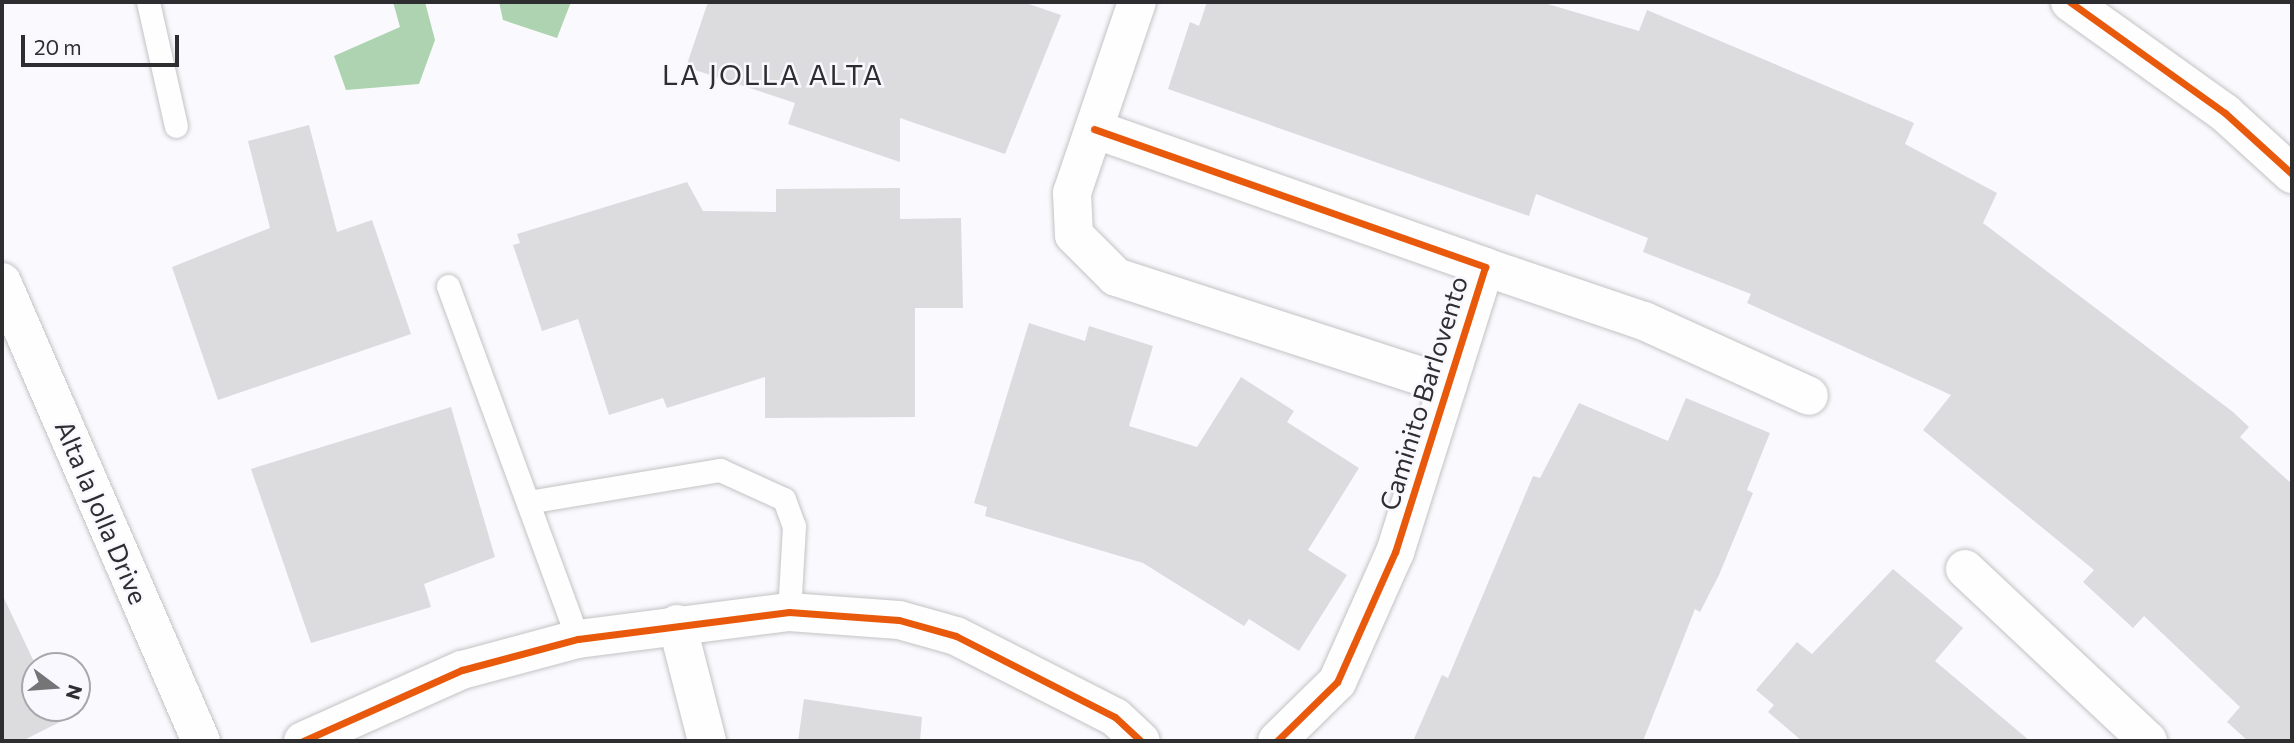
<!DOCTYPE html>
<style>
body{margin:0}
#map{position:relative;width:2294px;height:743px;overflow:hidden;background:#faf9fd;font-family:Commissioner,sans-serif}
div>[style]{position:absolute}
.water>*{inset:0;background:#aed3b0}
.building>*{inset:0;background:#dcdcdf}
.roads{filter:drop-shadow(0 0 2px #c3c3c5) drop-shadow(0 0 2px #c3c3c5)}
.service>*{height:23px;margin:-11.5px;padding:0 11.5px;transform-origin:11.5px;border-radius:11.5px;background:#fefeff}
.minor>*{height:38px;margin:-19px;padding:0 19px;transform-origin:19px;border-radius:19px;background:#fefeff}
.tertiary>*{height:38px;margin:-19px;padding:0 19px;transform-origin:19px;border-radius:19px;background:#fefeff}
.cycleway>*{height:7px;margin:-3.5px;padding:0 3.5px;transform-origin:3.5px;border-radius:3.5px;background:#e8590c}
span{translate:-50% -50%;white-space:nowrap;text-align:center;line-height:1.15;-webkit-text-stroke:5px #f9f8fe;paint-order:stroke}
.street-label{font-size:26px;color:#2e2e31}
.neighbourhood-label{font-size:28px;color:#2e2e31;letter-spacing:2px}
.frame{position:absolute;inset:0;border:4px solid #2e2e31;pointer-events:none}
.north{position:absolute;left:21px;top:652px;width:70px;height:70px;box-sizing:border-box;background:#f9f8fe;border:2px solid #a8a7ac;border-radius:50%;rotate:106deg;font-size:19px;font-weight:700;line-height:28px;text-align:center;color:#2e2e31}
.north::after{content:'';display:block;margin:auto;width:24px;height:32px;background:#757578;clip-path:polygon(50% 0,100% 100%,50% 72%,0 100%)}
.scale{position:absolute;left:21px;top:35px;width:158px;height:32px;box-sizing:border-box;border:4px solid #2e2e31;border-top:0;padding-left:9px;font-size:21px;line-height:24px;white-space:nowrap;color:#2e2e31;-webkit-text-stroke:5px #f9f8fe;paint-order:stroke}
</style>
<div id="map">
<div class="water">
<div style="clip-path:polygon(393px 2px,425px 2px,435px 40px,419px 84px,346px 90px,334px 56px,400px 27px)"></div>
<div style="clip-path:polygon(499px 2px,571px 2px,557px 38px,503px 20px)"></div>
</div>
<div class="building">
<div style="clip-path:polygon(708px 2px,1023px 2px,1061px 15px,1005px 154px,900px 118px,900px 162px,788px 124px,795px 103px,686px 67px)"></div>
<div style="clip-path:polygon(1207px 2px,1541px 2px,1639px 31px,1647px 10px,1914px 123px,1905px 144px,1997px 193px,1983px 223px,2233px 412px,2249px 427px,2240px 437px,2292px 484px,2292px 741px,2248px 741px,2227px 722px,2240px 707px,2144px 616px,2133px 628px,2083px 582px,2094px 570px,1923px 430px,1951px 395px,1747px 303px,1751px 294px,1643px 252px,1648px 238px,1536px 194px,1529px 216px,1168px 89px,1190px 22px,1199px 26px)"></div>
<div style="clip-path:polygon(309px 125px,337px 232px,372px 220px,411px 334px,218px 400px,172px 267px,270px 228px,248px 141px)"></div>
<div style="clip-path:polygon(687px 182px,703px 211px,776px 212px,776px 189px,900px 188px,900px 219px,961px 218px,963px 308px,915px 308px,915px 417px,765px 418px,765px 377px,667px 408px,663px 398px,609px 415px,578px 319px,542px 331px,513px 245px,520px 243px,517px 234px)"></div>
<div style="clip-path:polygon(1029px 323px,1085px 341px,1089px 326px,1153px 346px,1129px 426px,1197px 447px,1241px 377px,1294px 411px,1287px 422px,1359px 468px,1308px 550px,1347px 575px,1299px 651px,1249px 619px,1244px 626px,1143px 563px,985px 516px,987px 507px,974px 503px)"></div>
<div style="clip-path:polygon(1686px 398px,1770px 433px,1747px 490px,1753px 493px,1719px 575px,1700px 612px,1695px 609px,1643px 741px,1413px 741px,1442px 675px,1448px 678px,1533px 476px,1540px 478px,1579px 403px,1668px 441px)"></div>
<div style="clip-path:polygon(451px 407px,495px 557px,424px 584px,431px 607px,311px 643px,251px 469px)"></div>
<div style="clip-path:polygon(1893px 569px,1963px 628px,1935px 661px,2030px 741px,1802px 741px,1768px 712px,1774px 705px,1756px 690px,1797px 642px,1812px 654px)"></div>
<div style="clip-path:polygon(2px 594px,36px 666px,35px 708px,56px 708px,62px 721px,22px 741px,2px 741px)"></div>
<div style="clip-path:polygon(804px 699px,922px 717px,920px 741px,798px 741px)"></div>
</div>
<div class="roads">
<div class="service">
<div style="left:148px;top:2px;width:127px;rotate:77.3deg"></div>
<div style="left:448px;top:286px;width:376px;rotate:69.8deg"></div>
<div style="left:528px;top:502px;width:195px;rotate:-9.5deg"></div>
<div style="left:720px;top:470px;width:70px;rotate:24.4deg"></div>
<div style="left:784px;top:499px;width:29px;rotate:70deg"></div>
<div style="left:794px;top:526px;width:86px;rotate:93.3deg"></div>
</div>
<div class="minor">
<div style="left:1137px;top:2px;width:202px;rotate:108.8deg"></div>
<div style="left:1072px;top:193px;width:42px;rotate:87.3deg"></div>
<div style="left:1074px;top:235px;width:59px;rotate:45deg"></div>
<div style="left:1116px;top:277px;width:349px;rotate:18deg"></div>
<div style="left:1094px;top:129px;width:415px;rotate:19.4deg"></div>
<div style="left:1485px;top:267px;width:299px;rotate:107.5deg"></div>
<div style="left:1395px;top:552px;width:142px;rotate:114deg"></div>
<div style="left:1337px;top:682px;width:84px;rotate:135.5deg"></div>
<div style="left:1485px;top:267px;width:168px;rotate:18.8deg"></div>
<div style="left:1644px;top:321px;width:181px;rotate:24.4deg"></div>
<div style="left:2px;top:282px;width:500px;rotate:66.56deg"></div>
<div style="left:1965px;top:569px;width:251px;rotate:43.2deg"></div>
<div style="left:677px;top:624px;width:121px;rotate:75.6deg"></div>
<div style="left:303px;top:741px;width:174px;rotate:-24.1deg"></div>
<div style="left:462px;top:670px;width:120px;rotate:-15deg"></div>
<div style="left:578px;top:639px;width:213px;rotate:-7.3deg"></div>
<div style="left:789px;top:612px;width:110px;rotate:4.2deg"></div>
<div style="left:899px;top:620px;width:59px;rotate:15.7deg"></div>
<div style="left:956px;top:636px;width:178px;rotate:27deg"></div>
<div style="left:1115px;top:717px;width:35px;rotate:43deg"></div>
</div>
<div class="tertiary">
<div style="left:2070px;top:2px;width:191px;rotate:35.6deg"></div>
<div style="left:2225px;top:113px;width:91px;rotate:42.3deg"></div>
</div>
</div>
<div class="cycleway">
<div style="left:2070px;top:2px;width:191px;rotate:35.6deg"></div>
<div style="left:2225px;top:113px;width:91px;rotate:42.3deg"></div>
<div style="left:1094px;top:129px;width:415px;rotate:19.4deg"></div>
<div style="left:1485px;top:267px;width:299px;rotate:107.5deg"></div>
<div style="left:1395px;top:552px;width:142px;rotate:114deg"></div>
<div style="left:1337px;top:682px;width:84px;rotate:135.5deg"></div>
<div style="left:303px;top:741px;width:174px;rotate:-24.1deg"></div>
<div style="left:462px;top:670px;width:120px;rotate:-15deg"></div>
<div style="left:578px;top:639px;width:213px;rotate:-7.3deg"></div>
<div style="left:789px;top:612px;width:110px;rotate:4.2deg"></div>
<div style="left:899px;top:620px;width:59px;rotate:15.7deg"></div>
<div style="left:956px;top:636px;width:178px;rotate:27deg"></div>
<div style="left:1115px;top:717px;width:35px;rotate:43deg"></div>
</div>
<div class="street-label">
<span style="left:1423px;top:393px;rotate:-73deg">Caminito Barlovento</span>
<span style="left:102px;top:512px;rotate:67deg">Alta la Jolla Drive</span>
</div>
<div class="neighbourhood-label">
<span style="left:773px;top:74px">LA JOLLA ALTA</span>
</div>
<div class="frame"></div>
<div class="north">N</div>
<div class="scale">20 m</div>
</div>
